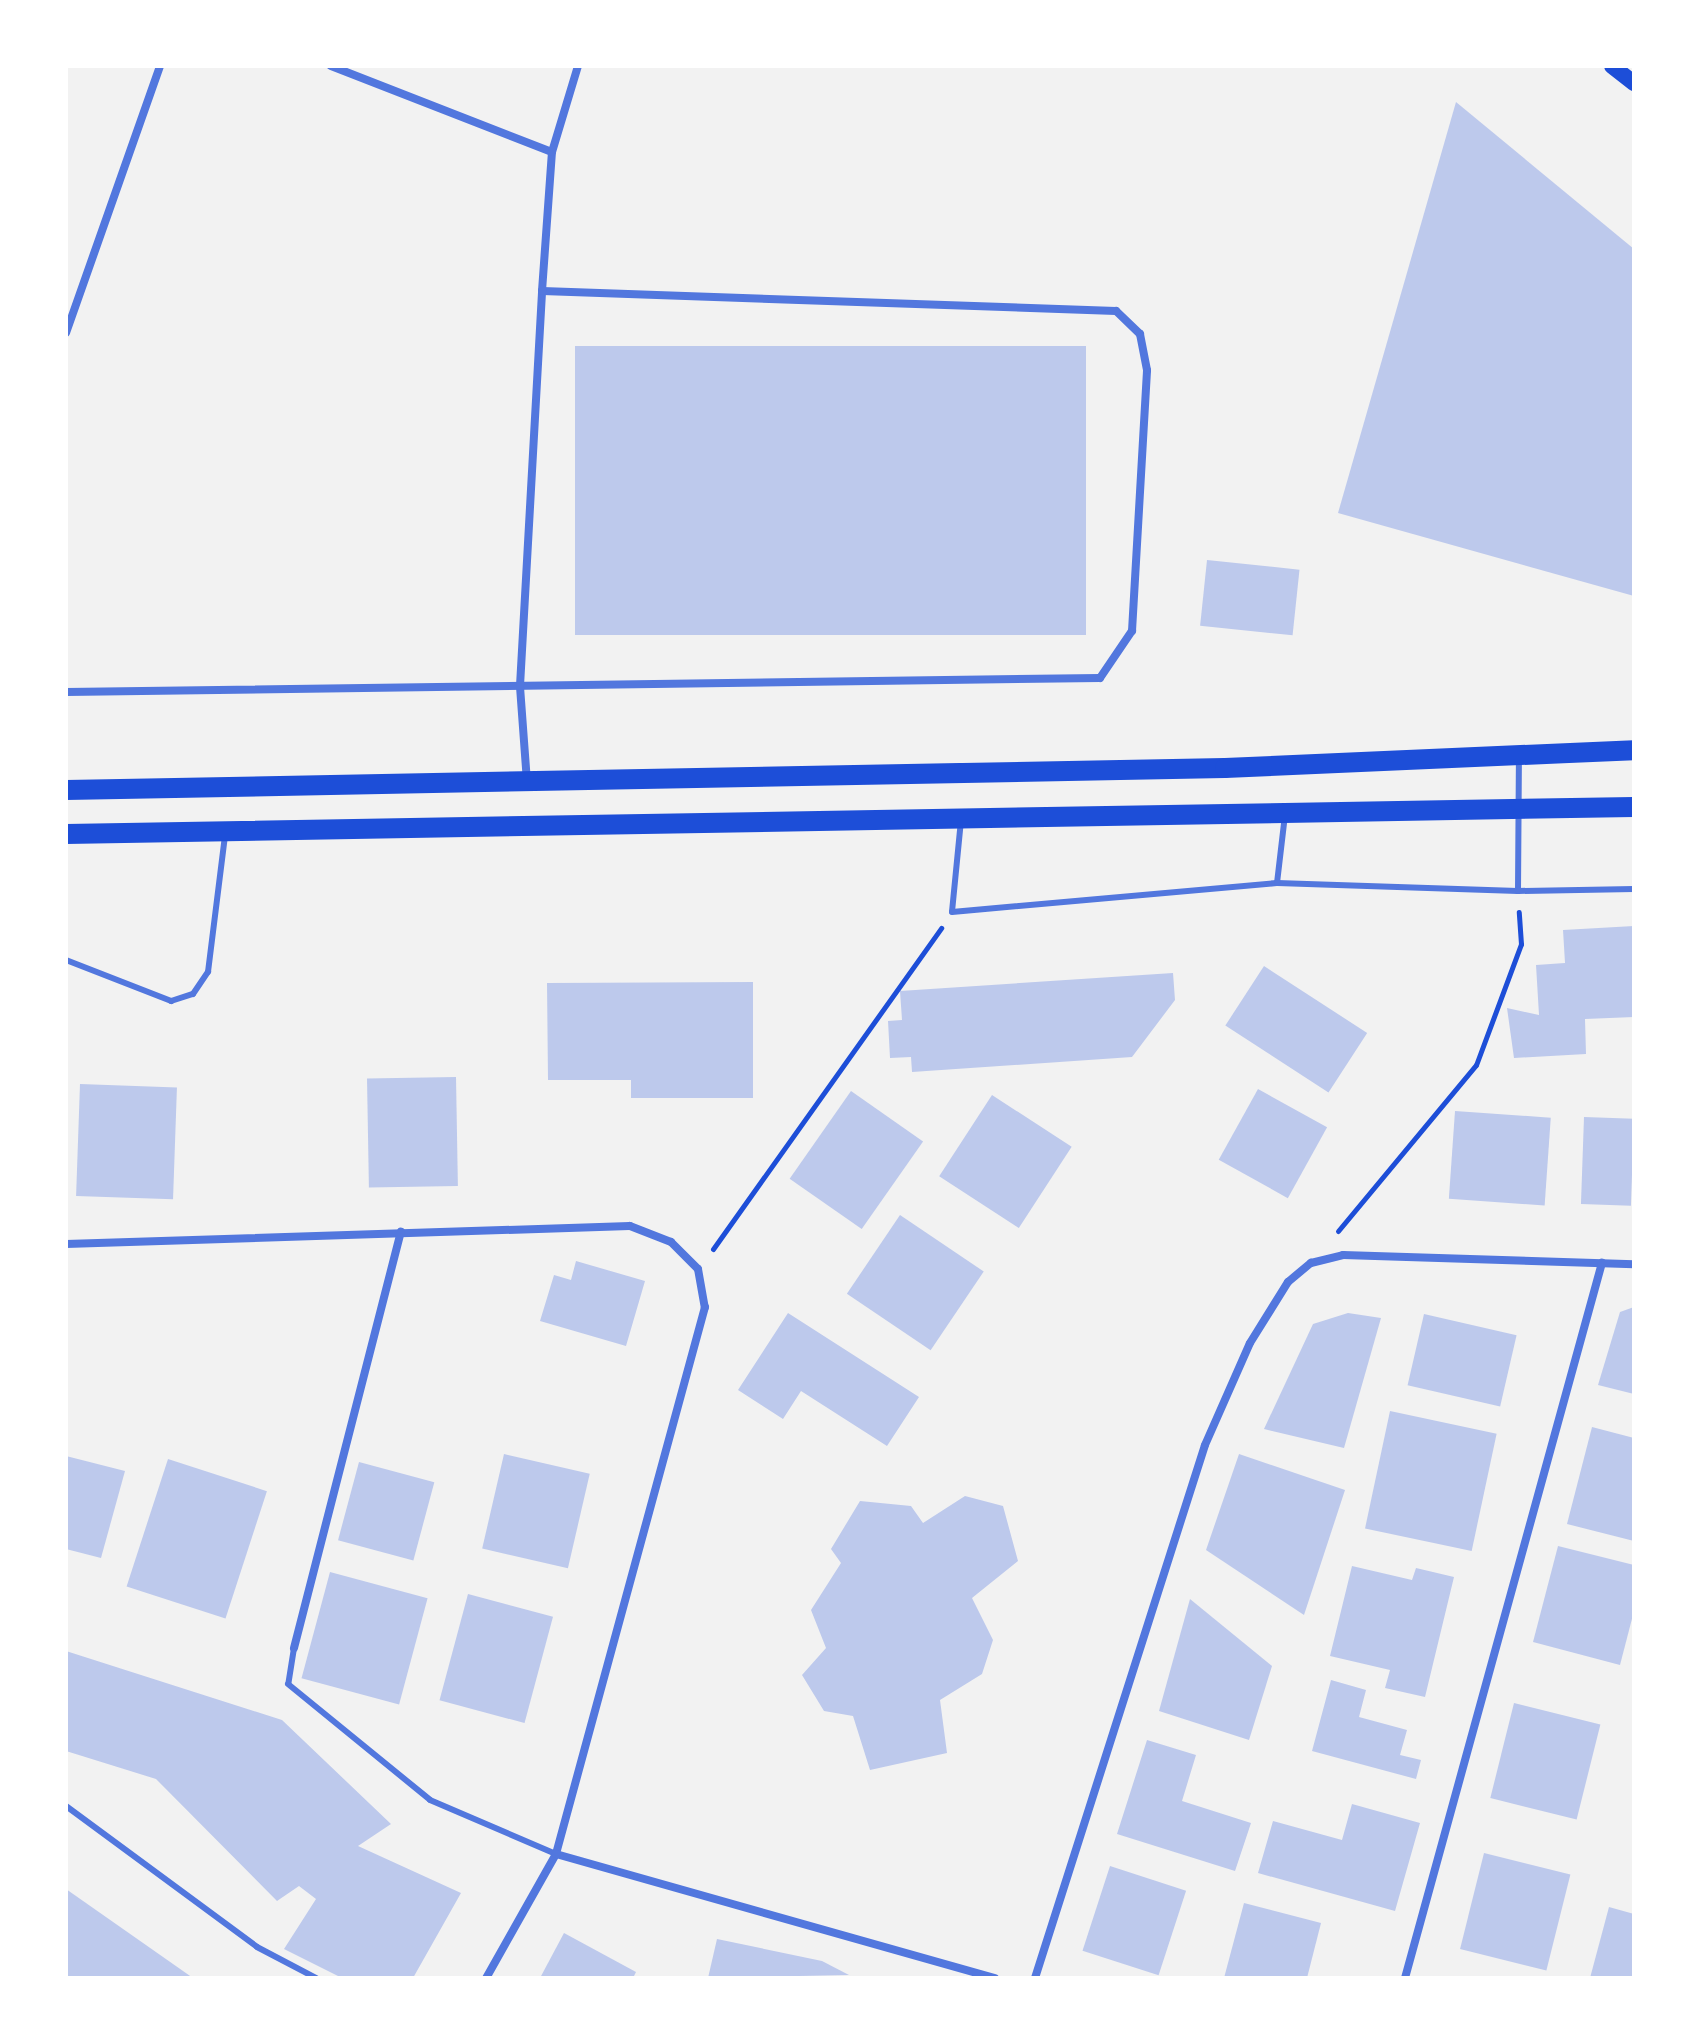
<!DOCTYPE html>
<style>
body{margin:0}
#map{position:relative;width:1700px;height:2044px;overflow:hidden;background:#f2f2f2;font-family:"Alegreya Sans",sans-serif}
div>[style]{position:absolute}
.building>*{inset:0;background:#bdc9ec;transform-origin:0 0}
.path>*{height:5px;margin:-2.5px;padding:0 2.5px;transform-origin:2.5px;border-radius:2.5px;background:#1d4ed8}
.service>*{height:6px;margin:-3px;padding:0 3px;transform-origin:3px;border-radius:3px;background:#5277de}
.minor>*{height:8px;margin:-4px;padding:0 4px;transform-origin:4px;border-radius:4px;background:#5277de}
.secondary>*{height:16px;margin:-8px;padding:0 8px;transform-origin:8px;border-radius:8px;background:#1d4ed8}
.primary>*{height:20px;margin:-10px;padding:0 10px;transform-origin:10px;border-radius:10px;background:#1d4ed8}
span{translate:-50% -50%;white-space:nowrap;text-align:center;line-height:1.15;-webkit-text-stroke:6px #fff;paint-order:stroke}
.frame{position:absolute;inset:0;border:68px solid #fff;pointer-events:none}
</style>
<div id="map">
<div class="building">
<div style="clip-path:polygon(1456px 102px,1634px 249px,1634px 596px,1338px 513px)"></div>
<div style="left:1086px;top:346px;width:289px;height:511px;rotate:90deg"></div>
<div style="left:1207px;top:560px;width:93px;height:66px;rotate:6deg"></div>
<div style="clip-path:polygon(1634px 926px,1634px 1017px,1585px 1019px,1586px 1054px,1514px 1058px,1507px 1008px,1539px 1015px,1536px 965px,1565px 963px,1563px 930px)"></div>
<div style="left:1264px;top:966px;width:123px;height:71px;rotate:33deg"></div>
<div style="clip-path:polygon(1173px 973px,1175px 1000px,1132px 1057px,912px 1072px,911px 1057px,890px 1058px,888px 1021px,902px 1020px,900px 991px)"></div>
<div style="clip-path:polygon(753px 982px,753px 1098px,631px 1098px,631px 1080px,548px 1080px,547px 983px)"></div>
<div style="left:456px;top:1077px;width:109px;height:89px;rotate:89deg"></div>
<div style="left:80px;top:1084px;width:97px;height:112px;rotate:2deg"></div>
<div style="left:1258px;top:1089px;width:79px;height:81px;rotate:29deg"></div>
<div style="left:851px;top:1091px;width:88px;height:107px;rotate:35deg"></div>
<div style="left:992px;top:1095px;width:95px;height:97px;rotate:33deg"></div>
<div style="left:1455px;top:1111px;width:96px;height:88px;rotate:4deg"></div>
<div style="left:1584px;top:1117px;width:50px;height:87px;rotate:2deg"></div>
<div style="left:900px;top:1215px;width:101px;height:95px;rotate:34deg"></div>
<div style="clip-path:polygon(576px 1261px,645px 1281px,626px 1346px,540px 1321px,554px 1275px,571px 1280px)"></div>
<div style="clip-path:polygon(1634px 1307px,1634px 1394px,1598px 1385px,1620px 1312px)"></div>
<div style="clip-path:polygon(788px 1313px,919px 1397px,887px 1446px,801px 1391px,783px 1419px,738px 1390px)"></div>
<div style="clip-path:polygon(1348px 1313px,1381px 1318px,1344px 1448px,1264px 1429px,1313px 1324px)"></div>
<div style="left:1424px;top:1314px;width:95px;height:73px;rotate:13deg"></div>
<div style="left:1390px;top:1411px;width:109px;height:120px;rotate:12deg"></div>
<div style="clip-path:polygon(1592px 1427px,1634px 1438px,1634px 1541px,1567px 1524px)"></div>
<div style="left:504px;top:1454px;width:88px;height:97px;rotate:13deg"></div>
<div style="clip-path:polygon(1239px 1454px,1345px 1490px,1304px 1615px,1206px 1550px)"></div>
<div style="clip-path:polygon(66px 1456px,125px 1471px,101px 1558px,66px 1549px)"></div>
<div style="left:168px;top:1459px;width:104px;height:134px;rotate:18deg"></div>
<div style="left:359px;top:1462px;width:78px;height:81px;rotate:15deg"></div>
<div style="clip-path:polygon(965px 1496px,1003px 1506px,1018px 1561px,972px 1598px,993px 1640px,982px 1674px,940px 1700px,947px 1753px,870px 1770px,853px 1716px,824px 1711px,802px 1675px,826px 1648px,811px 1610px,841px 1563px,831px 1549px,860px 1501px,911px 1506px,923px 1523px)"></div>
<div style="clip-path:polygon(1558px 1546px,1634px 1565px,1634px 1611px,1620px 1665px,1533px 1642px)"></div>
<div style="clip-path:polygon(1352px 1566px,1412px 1580px,1416px 1568px,1454px 1577px,1425px 1697px,1385px 1688px,1390px 1670px,1330px 1656px)"></div>
<div style="left:330px;top:1572px;width:101px;height:110px;rotate:15deg"></div>
<div style="left:468px;top:1594px;width:88px;height:110px;rotate:15deg"></div>
<div style="clip-path:polygon(1190px 1599px,1272px 1666px,1249px 1740px,1159px 1711px)"></div>
<div style="clip-path:polygon(66px 1651px,282px 1720px,391px 1824px,358px 1846px,461px 1893px,413px 1978px,342px 1978px,284px 1949px,316px 1899px,299px 1886px,277px 1901px,156px 1779px,66px 1751px)"></div>
<div style="clip-path:polygon(1331px 1680px,1366px 1690px,1359px 1717px,1407px 1730px,1400px 1755px,1421px 1760px,1416px 1779px,1312px 1751px)"></div>
<div style="left:1514px;top:1703px;width:89px;height:98px;rotate:14deg"></div>
<div style="clip-path:polygon(1147px 1740px,1196px 1755px,1182px 1801px,1251px 1823px,1235px 1871px,1117px 1834px)"></div>
<div style="clip-path:polygon(1352px 1804px,1420px 1823px,1395px 1911px,1258px 1873px,1273px 1821px,1342px 1840px)"></div>
<div style="left:1484px;top:1853px;width:89px;height:99px;rotate:14deg"></div>
<div style="left:1110px;top:1866px;width:80px;height:89px;rotate:18deg"></div>
<div style="clip-path:polygon(66px 1889px,193px 1978px,66px 1978px)"></div>
<div style="clip-path:polygon(1244px 1903px,1321px 1923px,1307px 1978px,1224px 1978px)"></div>
<div style="clip-path:polygon(1609px 1907px,1634px 1914px,1634px 1978px,1590px 1978px)"></div>
<div style="clip-path:polygon(564px 1933px,636px 1972px,633px 1978px,540px 1978px)"></div>
<div style="clip-path:polygon(717px 1939px,822px 1961px,849px 1975px,708px 1978px)"></div>
</div>
<div class="path">
<div style="left:1338px;top:1231px;width:216px;rotate:-50.3deg"></div>
<div style="left:1476px;top:1065px;width:129px;rotate:-69.6deg"></div>
<div style="left:1521px;top:944px;width:32px;rotate:-94deg"></div>
<div style="left:713px;top:1249px;width:394px;rotate:-54.6deg"></div>
</div>
<div class="service">
<div style="left:961px;top:820px;width:92px;rotate:95.6deg"></div>
<div style="left:952px;top:912px;width:326px;rotate:-5.1deg"></div>
<div style="left:1277px;top:883px;width:241px;rotate:1.9deg"></div>
<div style="left:1518px;top:891px;width:132px;rotate:-89.6deg"></div>
<div style="left:1277px;top:883px;width:68px;rotate:-83.3deg"></div>
<div style="left:1518px;top:891px;width:116px;rotate:-1deg"></div>
<div style="left:66px;top:960px;width:113px;rotate:21.3deg"></div>
<div style="left:171px;top:1001px;width:23px;rotate:-18deg"></div>
<div style="left:193px;top:994px;width:27px;rotate:-56deg"></div>
<div style="left:208px;top:972px;width:138px;rotate:-82.9deg"></div>
<div style="left:294px;top:1648px;width:36px;rotate:99deg"></div>
<div style="left:288px;top:1684px;width:183px;rotate:39.2deg"></div>
<div style="left:430px;top:1800px;width:137px;rotate:23.2deg"></div>
<div style="left:66px;top:1806px;width:237px;rotate:36.4deg"></div>
<div style="left:257px;top:1947px;width:67px;rotate:27.7deg"></div>
</div>
<div class="minor">
<div style="left:331px;top:66px;width:237px;rotate:21.3deg"></div>
<div style="left:66px;top:333px;width:283px;rotate:-70.6deg"></div>
<div style="left:66px;top:692px;width:1034px;rotate:-0.78deg"></div>
<div style="left:1100px;top:678px;width:57px;rotate:-55.8deg"></div>
<div style="left:1132px;top:631px;width:261px;rotate:-86.7deg"></div>
<div style="left:1147px;top:370px;width:37px;rotate:-101deg"></div>
<div style="left:1140px;top:334px;width:33px;rotate:-136deg"></div>
<div style="left:1116px;top:311px;width:574px;rotate:-178deg"></div>
<div style="left:527px;top:782px;width:96px;rotate:-94.2deg"></div>
<div style="left:520px;top:686px;width:396px;rotate:-86.8deg"></div>
<div style="left:542px;top:291px;width:139px;rotate:-85.9deg"></div>
<div style="left:552px;top:152px;width:90px;rotate:-73.2deg"></div>
<div style="left:66px;top:1244px;width:564px;rotate:-1.83deg"></div>
<div style="left:630px;top:1226px;width:44px;rotate:21.3deg"></div>
<div style="left:671px;top:1242px;width:38px;rotate:45deg"></div>
<div style="left:698px;top:1269px;width:39px;rotate:80deg"></div>
<div style="left:705px;top:1307px;width:567px;rotate:105.24deg"></div>
<div style="left:556px;top:1854px;width:142px;rotate:119.4deg"></div>
<div style="left:294px;top:1648px;width:430px;rotate:-75.6deg"></div>
<div style="left:556px;top:1854px;width:456px;rotate:15.8deg"></div>
<div style="left:1035px;top:1978px;width:559px;rotate:-72.31deg"></div>
<div style="left:1205px;top:1445px;width:111px;rotate:-66.2deg"></div>
<div style="left:1250px;top:1343px;width:72px;rotate:-58.1deg"></div>
<div style="left:1288px;top:1282px;width:30px;rotate:-40deg"></div>
<div style="left:1311px;top:1263px;width:33px;rotate:-14deg"></div>
<div style="left:1343px;top:1255px;width:291px;rotate:1.8deg"></div>
<div style="left:1405px;top:1978px;width:742px;rotate:-74.6deg"></div>
</div>
<div class="secondary">
<div style="left:1612px;top:66px;width:28px;rotate:38deg"></div>
</div>
<div class="primary">
<div style="left:66px;top:790px;width:1159px;rotate:-1.09deg"></div>
<div style="left:1225px;top:768px;width:409px;rotate:-2.5deg"></div>
<div style="left:66px;top:834px;width:1568px;rotate:-0.99deg"></div>
</div>
<div class="frame"></div>
</div>
